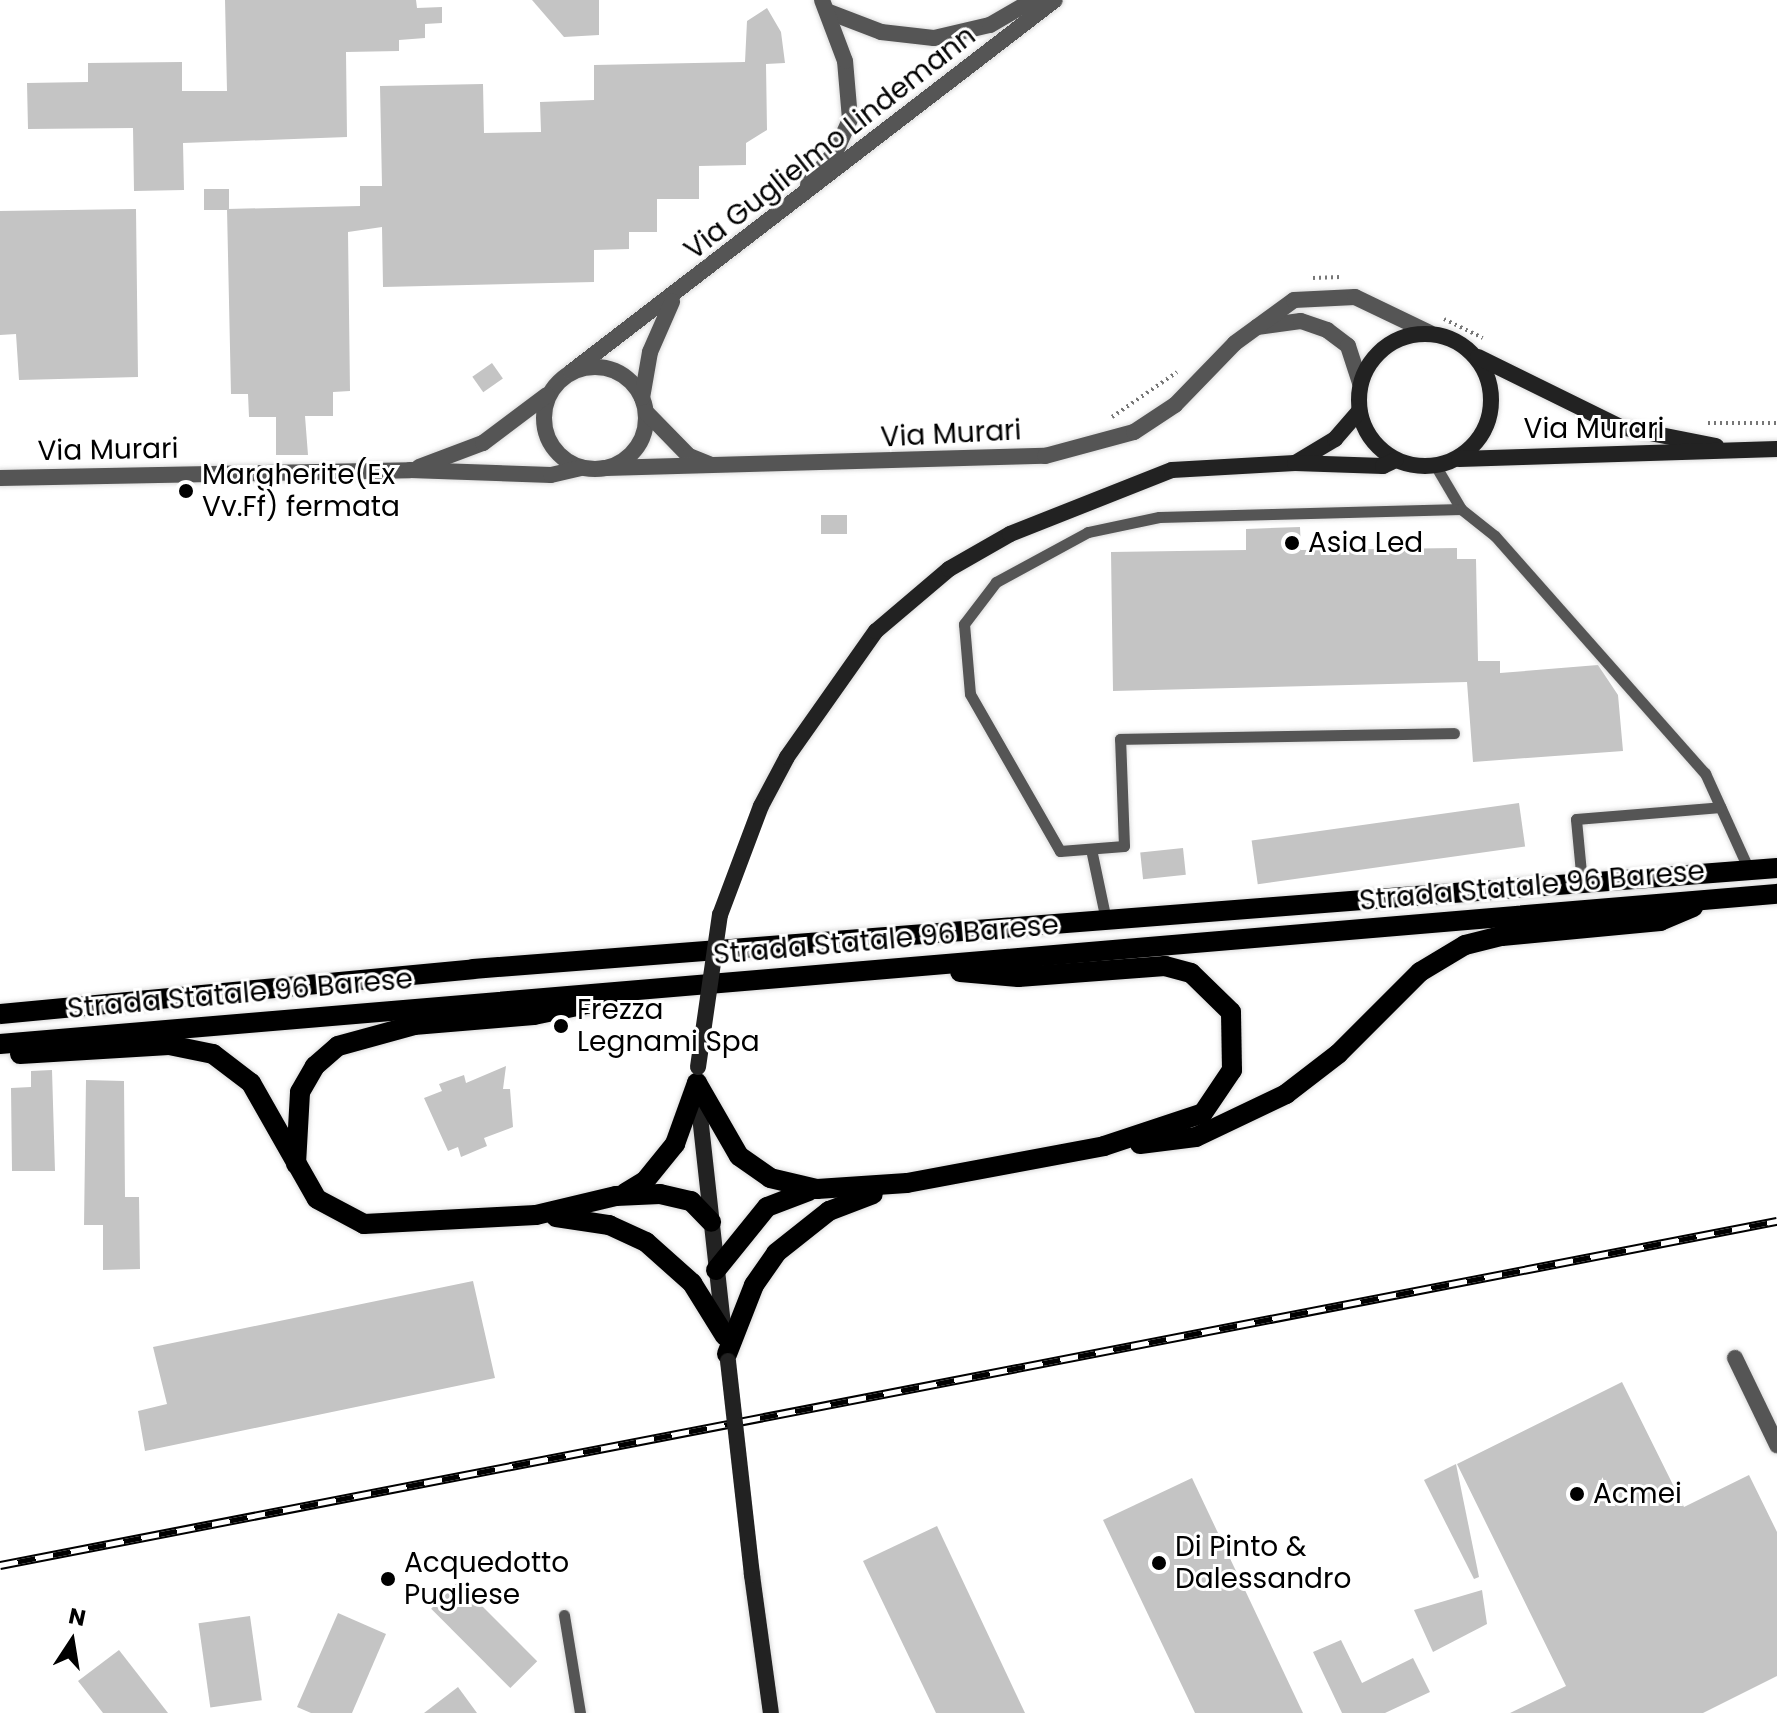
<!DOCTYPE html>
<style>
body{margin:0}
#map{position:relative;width:1777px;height:1713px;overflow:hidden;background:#fff;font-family:Poppins,sans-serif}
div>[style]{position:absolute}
.building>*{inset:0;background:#c4c4c4;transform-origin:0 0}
.path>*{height:4px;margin-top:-2px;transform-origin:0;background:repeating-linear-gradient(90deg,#777 0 2px,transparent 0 6px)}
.roads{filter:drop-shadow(0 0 2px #dbdbdb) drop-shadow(0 0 2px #dbdbdb)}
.lane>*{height:11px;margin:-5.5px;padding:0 5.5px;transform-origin:5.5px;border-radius:5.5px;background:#555}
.street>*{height:16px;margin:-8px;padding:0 8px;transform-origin:8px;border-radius:8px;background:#555}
.street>.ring{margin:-8px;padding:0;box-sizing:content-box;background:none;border:16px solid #555;border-radius:50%}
.secondary>*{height:16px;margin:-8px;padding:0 8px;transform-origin:8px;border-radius:8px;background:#222}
.secondary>.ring{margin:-8px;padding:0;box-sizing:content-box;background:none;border:16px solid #222;border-radius:50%}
.primary>*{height:20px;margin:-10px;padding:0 10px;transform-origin:10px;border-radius:10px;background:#000}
.rail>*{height:9px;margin-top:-4.5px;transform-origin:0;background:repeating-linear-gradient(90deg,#fff 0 18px,#000 0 36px);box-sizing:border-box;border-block:2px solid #000}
.secondary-bridge>*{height:16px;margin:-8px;padding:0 8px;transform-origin:8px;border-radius:8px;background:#222}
.dots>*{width:22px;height:22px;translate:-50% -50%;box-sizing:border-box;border:4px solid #fff;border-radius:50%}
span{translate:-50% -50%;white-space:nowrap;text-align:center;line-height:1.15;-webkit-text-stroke:6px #fff;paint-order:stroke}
.street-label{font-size:28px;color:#000}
.poi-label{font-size:28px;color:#000}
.left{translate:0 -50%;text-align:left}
.north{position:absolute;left:32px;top:1601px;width:80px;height:80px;-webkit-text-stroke:6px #fff;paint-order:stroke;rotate:12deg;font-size:22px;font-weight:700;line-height:32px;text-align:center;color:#000}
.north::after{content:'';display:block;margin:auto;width:28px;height:36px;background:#000;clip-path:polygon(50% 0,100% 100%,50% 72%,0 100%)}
</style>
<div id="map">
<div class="building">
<div style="clip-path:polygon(225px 0,416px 0,417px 8px,442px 7px,442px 23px,425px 24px,425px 38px,399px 40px,399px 51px,346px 52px,347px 137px,183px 143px,184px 190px,134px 191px,133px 128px,28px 129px,27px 83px,88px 82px,88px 63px,182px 62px,182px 91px,227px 91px)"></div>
<div style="clip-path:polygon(532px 0,599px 0,599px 35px,564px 37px)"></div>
<div style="clip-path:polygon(767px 8px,781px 32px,785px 63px,766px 64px,767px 130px,746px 143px,746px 165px,699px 166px,699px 199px,657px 199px,657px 232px,629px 232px,629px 249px,594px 250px,594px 282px,383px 287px,382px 227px,348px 232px,350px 391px,333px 392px,333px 416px,305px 416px,308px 455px,276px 455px,276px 417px,249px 417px,248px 394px,231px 394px,227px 209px,360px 206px,360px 186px,382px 186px,380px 86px,483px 84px,484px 133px,541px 132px,540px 102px,594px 100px,594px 65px,745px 62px,747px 21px)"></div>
<div style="left:204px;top:189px;width:25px;height:21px"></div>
<div style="clip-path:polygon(136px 209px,138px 377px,19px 380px,16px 334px,0 335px,0 211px)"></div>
<div style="left:492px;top:363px;width:19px;height:24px;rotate:55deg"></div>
<div style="left:821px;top:515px;width:26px;height:19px"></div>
<div style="clip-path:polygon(1300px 527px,1301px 550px,1457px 548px,1457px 559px,1476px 559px,1478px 661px,1500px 661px,1500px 673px,1598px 665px,1618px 695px,1623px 751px,1473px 762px,1467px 682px,1113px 691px,1111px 552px,1246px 550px,1246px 529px)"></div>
<div style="left:1519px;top:803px;width:44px;height:270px;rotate:82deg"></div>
<div style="left:1183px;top:848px;width:27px;height:43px;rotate:84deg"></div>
<div style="clip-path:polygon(506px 1066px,503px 1089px,510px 1089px,513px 1127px,484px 1138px,487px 1146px,461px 1157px,458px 1147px,448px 1151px,424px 1098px,442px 1091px,439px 1084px,464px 1075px,466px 1083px)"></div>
<div style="clip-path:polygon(52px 1070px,55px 1171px,12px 1171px,11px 1088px,31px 1087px,31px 1071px)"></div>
<div style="clip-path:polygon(86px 1080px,124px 1081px,125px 1197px,139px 1197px,140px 1269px,103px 1270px,103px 1225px,84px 1225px)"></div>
<div style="clip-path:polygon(473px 1281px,495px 1378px,145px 1451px,138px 1411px,167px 1404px,153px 1347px)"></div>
<div style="clip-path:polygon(1622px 1382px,1684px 1507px,1749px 1475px,1777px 1532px,1777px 1676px,1703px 1713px,1510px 1713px,1566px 1686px,1457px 1464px)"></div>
<div style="clip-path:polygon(1456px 1464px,1479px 1577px,1474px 1579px,1424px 1480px)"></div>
<div style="clip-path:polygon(1192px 1478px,1303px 1713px,1195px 1713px,1103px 1520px)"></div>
<div style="clip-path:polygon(937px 1526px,1025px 1713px,936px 1713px,863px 1561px)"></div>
<div style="left:458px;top:1582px;width:112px;height:38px;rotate:45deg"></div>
<div style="clip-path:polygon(1482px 1590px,1487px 1624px,1433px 1652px,1414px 1610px)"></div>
<div style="clip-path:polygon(338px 1613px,386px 1634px,352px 1713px,311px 1713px,297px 1707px)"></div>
<div style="left:250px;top:1616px;width:85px;height:52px;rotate:82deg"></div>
<div style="clip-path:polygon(1341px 1640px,1362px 1683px,1413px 1658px,1430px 1692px,1385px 1713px,1342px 1713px,1313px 1652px)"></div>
<div style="clip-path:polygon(119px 1650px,168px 1713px,103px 1713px,78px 1681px)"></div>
<div style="clip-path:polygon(458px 1687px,477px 1713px,424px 1713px)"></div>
</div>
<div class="path">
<div style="left:1313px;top:278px;width:27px;rotate:-2deg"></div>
<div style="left:1444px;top:319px;width:43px;rotate:26deg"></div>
<div style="left:1112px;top:417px;width:79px;rotate:-34.7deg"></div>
<div style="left:1708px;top:423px;width:69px"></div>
</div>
<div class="roads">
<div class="lane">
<div style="left:1435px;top:465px;width:51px;rotate:59.4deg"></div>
<div style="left:1461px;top:509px;width:302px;rotate:178.5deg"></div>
<div style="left:1159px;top:517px;width:73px;rotate:168.1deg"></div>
<div style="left:1088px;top:532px;width:105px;rotate:151.5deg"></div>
<div style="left:996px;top:582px;width:53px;rotate:127.3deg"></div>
<div style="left:964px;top:624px;width:70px;rotate:85.1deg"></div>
<div style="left:970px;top:694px;width:181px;rotate:60.2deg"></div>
<div style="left:1060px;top:851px;width:64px;rotate:-4.5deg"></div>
<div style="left:1124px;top:846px;width:107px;rotate:-92.1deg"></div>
<div style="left:1120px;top:739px;width:334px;rotate:-1deg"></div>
<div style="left:1461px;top:509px;width:43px;rotate:38.5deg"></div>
<div style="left:1495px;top:536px;width:317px;rotate:48.5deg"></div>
<div style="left:1705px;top:773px;width:107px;rotate:65.6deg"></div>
<div style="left:1091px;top:849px;width:73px;rotate:78.1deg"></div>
<div style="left:1582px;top:883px;width:64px;rotate:-95.4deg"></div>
<div style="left:1576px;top:819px;width:145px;rotate:-4.7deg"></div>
<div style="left:564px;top:1615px;width:99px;rotate:80.7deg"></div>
</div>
<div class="street">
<div style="left:829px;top:12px;width:56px;rotate:21deg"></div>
<div style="left:881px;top:32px;width:53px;rotate:6.5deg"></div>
<div style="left:934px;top:38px;width:57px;rotate:-13.1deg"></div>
<div style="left:990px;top:25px;width:50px;rotate:-30.2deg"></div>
<div style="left:808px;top:184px;width:43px;rotate:-49.7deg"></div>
<div style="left:836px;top:151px;width:35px;rotate:-66deg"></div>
<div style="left:850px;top:119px;width:58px;rotate:-94.9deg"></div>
<div style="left:845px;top:61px;width:65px;rotate:-110.7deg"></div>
<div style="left:1257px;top:327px;width:44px;rotate:-7.8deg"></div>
<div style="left:1301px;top:321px;width:28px;rotate:19deg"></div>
<div style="left:1327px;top:330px;width:26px;rotate:37deg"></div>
<div style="left:1348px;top:346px;width:39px;rotate:72deg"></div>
<div class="ring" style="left:544px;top:367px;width:86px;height:86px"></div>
<div style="left:571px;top:372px;width:610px;rotate:-37.55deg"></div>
<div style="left:642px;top:398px;width:47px;rotate:-80.1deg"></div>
<div style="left:650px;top:352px;width:55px;rotate:-66.3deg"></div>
<div style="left:646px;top:412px;width:62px;rotate:45.7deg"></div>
<div style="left:689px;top:456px;width:22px;rotate:22deg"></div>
<div style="left:419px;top:467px;width:68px;rotate:-20.6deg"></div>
<div style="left:483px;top:443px;width:80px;rotate:-36.9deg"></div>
<div style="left:605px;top:468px;width:440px;rotate:-1.6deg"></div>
<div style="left:1045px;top:456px;width:92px;rotate:-15.1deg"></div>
<div style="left:1134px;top:432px;width:49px;rotate:-33.4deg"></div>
<div style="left:1175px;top:405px;width:86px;rotate:-45.9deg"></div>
<div style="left:1235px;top:343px;width:73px;rotate:-36.1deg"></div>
<div style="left:1294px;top:300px;width:61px;rotate:-2.8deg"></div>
<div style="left:1355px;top:297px;width:83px;rotate:25.6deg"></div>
<div style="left:0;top:478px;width:410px;rotate:-1.1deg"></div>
<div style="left:410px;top:470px;width:141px;rotate:2deg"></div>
<div style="left:551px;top:475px;width:32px;rotate:-13deg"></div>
<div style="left:1735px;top:1358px;width:97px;rotate:64.2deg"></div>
</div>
<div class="secondary">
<div class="ring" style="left:1359px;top:334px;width:116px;height:116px"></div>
<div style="left:1478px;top:357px;width:158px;rotate:26.2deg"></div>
<div style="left:1620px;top:427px;width:98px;rotate:11.2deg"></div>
<div style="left:1459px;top:459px;width:318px;rotate:-1.8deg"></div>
<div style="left:1295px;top:463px;width:47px;rotate:-31deg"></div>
<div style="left:1335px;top:439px;width:37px;rotate:-49deg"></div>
<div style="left:761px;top:806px;width:55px;rotate:-62deg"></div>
<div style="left:787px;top:757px;width:154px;rotate:-54.8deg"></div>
<div style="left:876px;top:631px;width:96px;rotate:-40.3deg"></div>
<div style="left:949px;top:569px;width:70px;rotate:-29.8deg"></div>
<div style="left:1010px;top:534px;width:174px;rotate:-21.6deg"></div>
<div style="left:1172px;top:470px;width:123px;rotate:-3.3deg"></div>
<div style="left:1295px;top:463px;width:88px;rotate:2deg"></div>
<div style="left:1383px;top:466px;width:14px;rotate:-25deg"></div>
<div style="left:697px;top:1089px;width:244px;rotate:83.7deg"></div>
<div style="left:752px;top:1575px;width:139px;rotate:82.2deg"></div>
</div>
<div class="primary">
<div style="left:0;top:1014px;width:475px;rotate:-5.4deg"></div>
<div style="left:473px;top:969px;width:1308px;rotate:-4.43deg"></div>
<div style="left:0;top:1044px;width:1783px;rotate:-4.83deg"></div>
<div style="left:20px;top:1054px;width:149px;rotate:-3.5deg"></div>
<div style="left:169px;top:1045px;width:45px;rotate:11.6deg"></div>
<div style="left:213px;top:1054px;width:48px;rotate:37.3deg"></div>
<div style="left:251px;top:1083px;width:133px;rotate:60.4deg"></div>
<div style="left:317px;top:1199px;width:53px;rotate:28deg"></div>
<div style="left:364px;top:1224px;width:172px;rotate:-3deg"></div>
<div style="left:536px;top:1215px;width:82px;rotate:-13.4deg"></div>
<div style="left:616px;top:1196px;width:44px;rotate:-2.6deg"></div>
<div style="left:660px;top:1194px;width:32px;rotate:13deg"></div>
<div style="left:691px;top:1201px;width:29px;rotate:46deg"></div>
<div style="left:697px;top:1083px;width:84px;rotate:60.1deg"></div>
<div style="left:739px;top:1156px;width:38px;rotate:35deg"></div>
<div style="left:770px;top:1178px;width:48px;rotate:13.2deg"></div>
<div style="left:817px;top:1189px;width:90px;rotate:-3.8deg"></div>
<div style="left:907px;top:1183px;width:200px;rotate:-10.6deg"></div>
<div style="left:1104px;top:1146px;width:104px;rotate:-18.4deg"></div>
<div style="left:1203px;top:1113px;width:52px;rotate:-56deg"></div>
<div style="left:1232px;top:1070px;width:58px;rotate:-91deg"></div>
<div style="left:1231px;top:1012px;width:56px;rotate:-135.7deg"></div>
<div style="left:1191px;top:973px;width:27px;rotate:-165deg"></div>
<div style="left:1165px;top:966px;width:147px;rotate:175.7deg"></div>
<div style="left:1018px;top:977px;width:58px;rotate:-175.1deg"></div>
<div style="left:1140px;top:1144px;width:56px;rotate:-7.1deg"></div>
<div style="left:1196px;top:1137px;width:100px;rotate:-25.5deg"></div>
<div style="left:1286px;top:1094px;width:66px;rotate:-37.6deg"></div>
<div style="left:1338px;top:1054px;width:116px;rotate:-45deg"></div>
<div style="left:1420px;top:972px;width:52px;rotate:-31deg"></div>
<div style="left:1465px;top:945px;width:38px;rotate:-14deg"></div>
<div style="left:1502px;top:936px;width:159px;rotate:-5.4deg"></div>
<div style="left:1660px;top:921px;width:36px;rotate:-23deg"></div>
<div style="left:296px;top:1164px;width:72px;rotate:-86.8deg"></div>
<div style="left:300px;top:1092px;width:30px;rotate:-60deg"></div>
<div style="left:315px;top:1066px;width:30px;rotate:-41deg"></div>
<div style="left:338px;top:1046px;width:79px;rotate:-15.4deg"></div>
<div style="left:414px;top:1025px;width:120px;rotate:-4.8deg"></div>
<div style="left:534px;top:1015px;width:59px;rotate:-11.7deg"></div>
<div style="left:625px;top:1193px;width:23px;rotate:-31deg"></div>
<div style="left:645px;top:1181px;width:48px;rotate:-51deg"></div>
<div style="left:675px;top:1144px;width:65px;rotate:-70.2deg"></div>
<div style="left:556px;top:1217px;width:54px;rotate:8.6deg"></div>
<div style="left:609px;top:1225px;width:41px;rotate:24.7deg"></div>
<div style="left:646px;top:1242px;width:62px;rotate:41.7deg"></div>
<div style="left:692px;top:1283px;width:62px;rotate:58.1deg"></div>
<div style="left:716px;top:1270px;width:81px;rotate:-51deg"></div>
<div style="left:767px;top:1207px;width:45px;rotate:-20.9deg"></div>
<div style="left:727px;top:1354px;width:74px;rotate:-68.6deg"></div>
<div style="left:754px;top:1285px;width:39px;rotate:-55deg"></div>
<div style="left:776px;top:1253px;width:68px;rotate:-38.4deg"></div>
<div style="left:829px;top:1211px;width:47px;rotate:-21.1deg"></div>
</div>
</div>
<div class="rail">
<div style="left:0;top:1565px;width:1810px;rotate:-10.96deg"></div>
</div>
<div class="secondary-bridge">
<div style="left:698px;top:1067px;width:154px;rotate:-81.8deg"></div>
<div style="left:720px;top:915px;width:116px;rotate:-69.4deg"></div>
<div style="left:728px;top:1361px;width:215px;rotate:83.6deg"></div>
</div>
<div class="dots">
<div style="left:186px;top:491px;background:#000"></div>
<div style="left:1292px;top:543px;background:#000"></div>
<div style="left:561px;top:1026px;background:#000"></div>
<div style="left:1577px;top:1494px;background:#000"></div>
<div style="left:1159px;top:1563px;background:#000"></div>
<div style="left:388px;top:1579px;background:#000"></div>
</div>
<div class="street-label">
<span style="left:830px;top:143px;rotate:-38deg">Via Guglielmo Lindemann</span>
<span style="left:1594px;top:429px">Via Murari</span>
<span style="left:951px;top:434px;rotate:-3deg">Via Murari</span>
<span style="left:108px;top:450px;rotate:-1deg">Via Murari</span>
<span style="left:1532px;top:886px;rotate:-5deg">Strada Statale 96 Barese</span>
<span style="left:886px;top:940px;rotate:-5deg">Strada Statale 96 Barese</span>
<span style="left:240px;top:994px;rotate:-5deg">Strada Statale 96 Barese</span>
</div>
<div class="poi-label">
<span class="left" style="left:202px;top:491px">Margherite(Ex<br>Vv.Ff) fermata</span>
<span class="left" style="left:1308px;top:543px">Asia Led</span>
<span class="left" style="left:577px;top:1026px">Frezza<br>Legnami Spa</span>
<span class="left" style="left:1593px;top:1494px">Acmei</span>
<span class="left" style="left:1175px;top:1563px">Di Pinto &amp;<br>Dalessandro</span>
<span class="left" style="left:404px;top:1579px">Acquedotto<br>Pugliese</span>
</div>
<div class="north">N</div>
</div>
